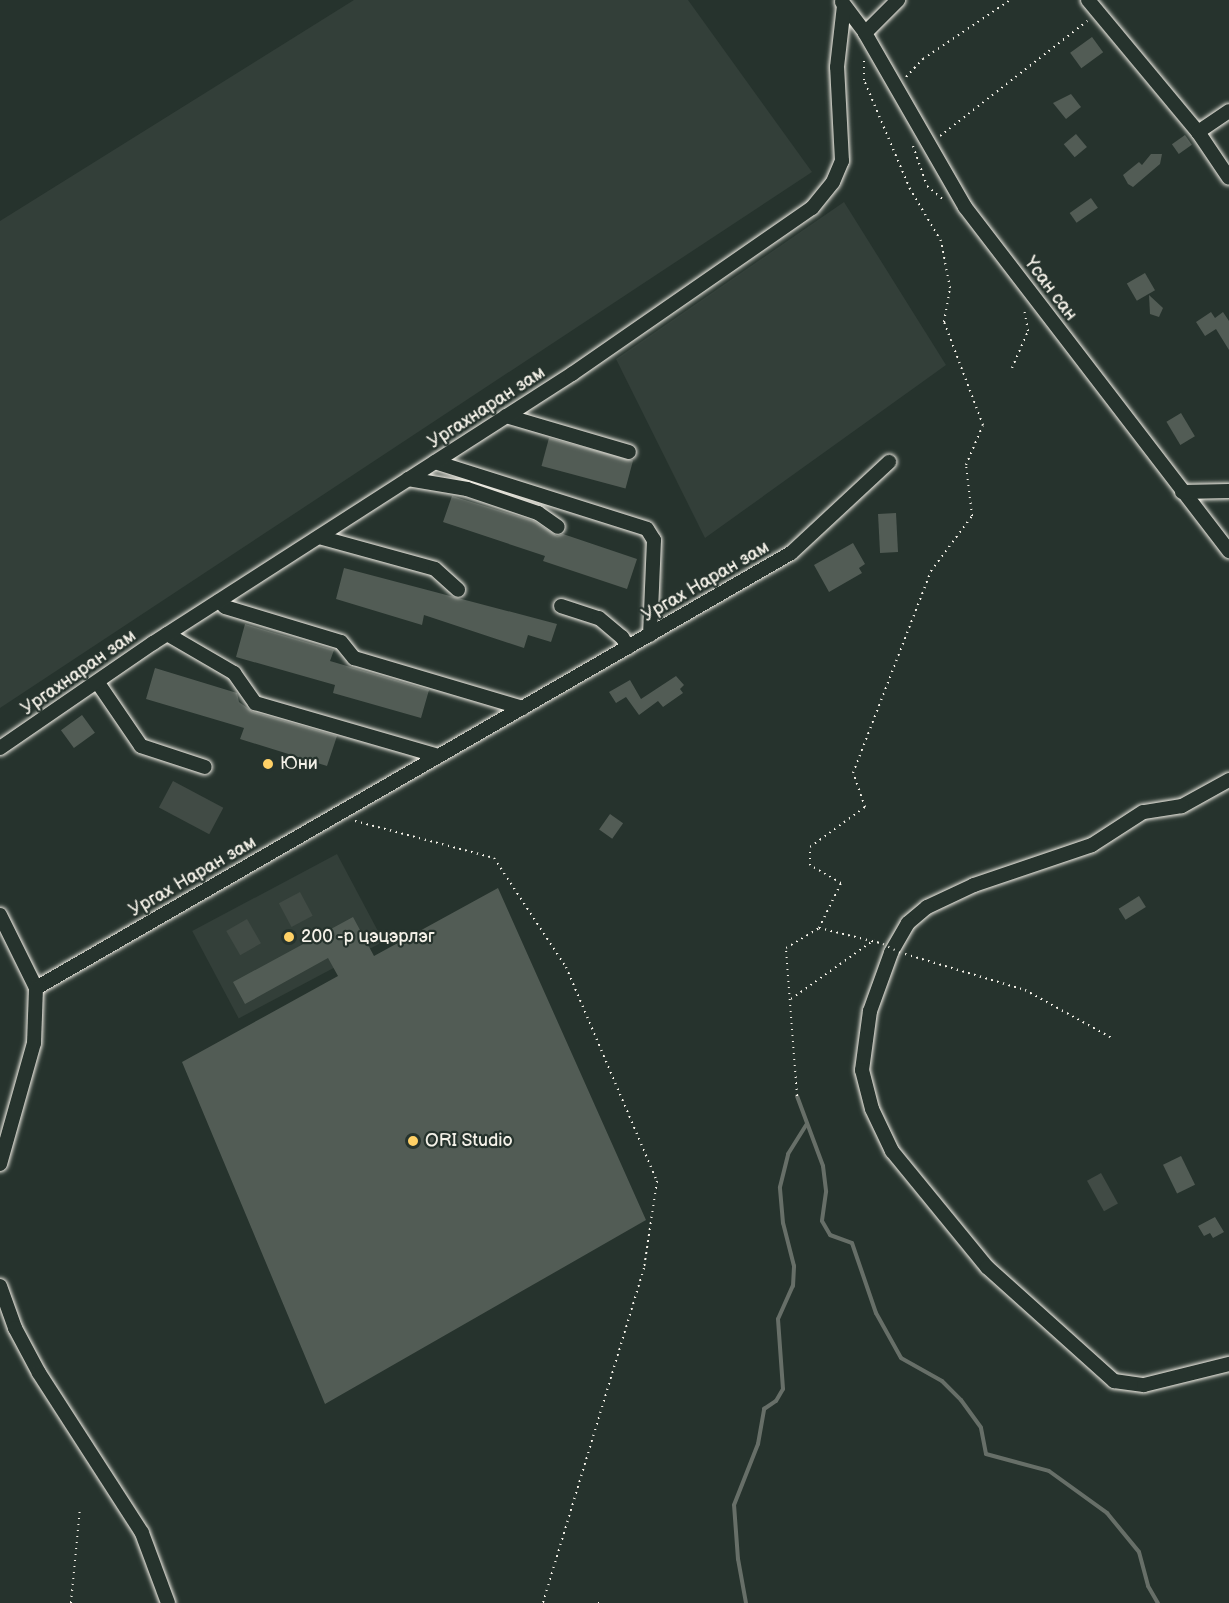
<!DOCTYPE html>
<meta charset="utf-8">
<style>
body{margin:0}
#map{position:relative;width:1229px;height:1603px;overflow:hidden;background:#26332d;font-family:"Balsamiq Sans",sans-serif}
div>[style]{position:absolute}
.built>*{inset:0;background:#333f39;transform-origin:0 0}
.green>*{inset:0;background:#414b45;transform-origin:0 0}
.stream>*{height:4px;margin:-2px;padding:0 2px;transform-origin:2px;border-radius:2px;background:#676f68}
.building>*{inset:0;background:#525c55;transform-origin:0 0}
.path>*{height:2px;margin-top:-1px;transform-origin:0;background:repeating-linear-gradient(90deg,#f4f1e8 0 1.5px,transparent 0 6px)}
.roads{filter:drop-shadow(0 0 2px #f4f1e8) drop-shadow(0 0 2px #f4f1e8)}
.minor>*{height:14px;margin:-7px;padding:0 7px;transform-origin:7px;border-radius:7px;background:#26332d}
.path-bridge>*{height:2px;margin-top:-1px;transform-origin:0;background:repeating-linear-gradient(90deg,#f4f1e8 0 1.5px,transparent 0 6px)}
.dots>*{width:16px;height:16px;translate:-50% -50%;box-sizing:border-box;border:3px solid #26332d;border-radius:50%}
span{translate:-50% -50%;white-space:nowrap;text-align:center;line-height:1.15;-webkit-text-stroke:4.5px #26332d;paint-order:stroke}
.street-label{font-size:18px;color:#f4f1e8}
.poi-label{font-size:18px;color:#f4f1e8}
.left{translate:0 -50%;text-align:left}
</style>
<div id="map">
<div class="built">
<div style="clip-path:polygon(354px 0,688px 0,812px 172px,0 708px,0 221px)"></div>
<div style="clip-path:polygon(844px 202px,946px 365px,705px 538px,616px 359px)"></div>
<div style="left:337px;top:854px;width:99px;height:164px;rotate:62deg"></div>
</div>
<div class="green">
<div style="left:173px;top:781px;width:57px;height:30px;rotate:28deg"></div>
<div style="left:300px;top:892px;width:27px;height:24px;rotate:62deg"></div>
<div style="left:247px;top:919px;width:28px;height:24px;rotate:60deg"></div>
<div style="left:1101px;top:1173px;width:35px;height:16px;rotate:61deg"></div>
</div>
<div class="stream">
<div style="left:797px;top:1096px;width:75px;rotate:69.6deg"></div>
<div style="left:823px;top:1166px;width:26px;rotate:83deg"></div>
<div style="left:826px;top:1192px;width:29px;rotate:98deg"></div>
<div style="left:822px;top:1221px;width:16px;rotate:60deg"></div>
<div style="left:830px;top:1235px;width:23px;rotate:20deg"></div>
<div style="left:852px;top:1243px;width:74px;rotate:71.1deg"></div>
<div style="left:876px;top:1313px;width:51px;rotate:60.9deg"></div>
<div style="left:901px;top:1358px;width:47px;rotate:29.3deg"></div>
<div style="left:942px;top:1381px;width:27px;rotate:45deg"></div>
<div style="left:961px;top:1400px;width:34px;rotate:54deg"></div>
<div style="left:981px;top:1428px;width:26px;rotate:79deg"></div>
<div style="left:986px;top:1454px;width:65px;rotate:15.1deg"></div>
<div style="left:1049px;top:1471px;width:72px;rotate:35.9deg"></div>
<div style="left:1107px;top:1513px;width:50px;rotate:50.6deg"></div>
<div style="left:1139px;top:1552px;width:35px;rotate:75deg"></div>
<div style="left:1148px;top:1586px;width:20px;rotate:60deg"></div>
<div style="left:746px;top:1603px;width:45px;rotate:-100.3deg"></div>
<div style="left:738px;top:1559px;width:54px;rotate:-94.2deg"></div>
<div style="left:734px;top:1505px;width:66px;rotate:-68.5deg"></div>
<div style="left:758px;top:1444px;width:36px;rotate:-80deg"></div>
<div style="left:764px;top:1409px;width:14px;rotate:-34deg"></div>
<div style="left:776px;top:1401px;width:14px;rotate:-60deg"></div>
<div style="left:783px;top:1389px;width:70px;rotate:-94.1deg"></div>
<div style="left:778px;top:1319px;width:36px;rotate:-66deg"></div>
<div style="left:793px;top:1286px;width:20px;rotate:-87deg"></div>
<div style="left:794px;top:1266px;width:44px;rotate:-104.3deg"></div>
<div style="left:783px;top:1223px;width:36px;rotate:-95deg"></div>
<div style="left:780px;top:1187px;width:34px;rotate:-76deg"></div>
<div style="left:788px;top:1154px;width:36px;rotate:-58deg"></div>
</div>
<div class="building">
<div style="left:1092px;top:37px;width:19px;height:27px;rotate:54deg"></div>
<div style="clip-path:polygon(1071px 94px,1081px 107px,1066px 119px,1053px 103px)"></div>
<div style="left:1076px;top:134px;width:17px;height:16px;rotate:50deg"></div>
<div style="left:1185px;top:135px;width:12px;height:16px;rotate:55deg"></div>
<div style="clip-path:polygon(1151px 154px,1162px 154px,1160px 164px,1133px 187px,1128px 184px,1123px 175px,1139px 162px,1142px 165px)"></div>
<div style="left:1091px;top:198px;width:12px;height:26px;rotate:55deg"></div>
<div style="left:1145px;top:273px;width:20px;height:21px;rotate:60deg"></div>
<div style="clip-path:polygon(1149px 295px,1163px 308px,1159px 317px,1150px 314px)"></div>
<div style="clip-path:polygon(1211px 312px,1215px 318px,1223px 312px,1229px 321px,1229px 350px,1216px 329px,1205px 336px,1196px 322px)"></div>
<div style="left:1181px;top:413px;width:27px;height:17px;rotate:59deg"></div>
<div style="left:549px;top:438px;width:87px;height:29px;rotate:15deg"></div>
<div style="clip-path:polygon(452px 496px,534px 521px,557px 536px,563px 534px,637px 559px,627px 589px,543px 561px,545px 556px,443px 522px)"></div>
<div style="left:896px;top:513px;width:39px;height:18px;rotate:87deg"></div>
<div style="clip-path:polygon(853px 543px,865px 564px,859px 568px,862px 573px,829px 592px,814px 565px)"></div>
<div style="clip-path:polygon(344px 568px,557px 624px,551px 642px,528px 635px,524px 648px,424px 615px,422px 625px,336px 599px)"></div>
<div style="clip-path:polygon(245px 624px,334px 650px,330px 661px,429px 690px,421px 718px,333px 693px,335px 685px,236px 657px)"></div>
<div style="clip-path:polygon(155px 668px,237px 693px,239px 702px,253px 712px,337px 736px,327px 766px,240px 739px,244px 728px,146px 699px)"></div>
<div style="clip-path:polygon(676px 676px,684px 685px,680px 689px,683px 693px,663px 707px,658px 701px,639px 715px,626px 697px,616px 703px,609px 692px,630px 680px,641px 699px)"></div>
<div style="left:82px;top:715px;width:22px;height:26px;rotate:54deg"></div>
<div style="left:610px;top:814px;width:16px;height:19px;rotate:35deg"></div>
<div style="clip-path:polygon(498px 888px,646px 1220px,325px 1404px,182px 1062px,338px 976px,328px 958px,245px 1004px,233px 982px,353px 917px,374px 956px)"></div>
<div style="left:1139px;top:896px;width:13px;height:24px;rotate:58deg"></div>
<div style="left:1181px;top:1156px;width:32px;height:20px;rotate:64deg"></div>
<div style="clip-path:polygon(1215px 1217px,1224px 1232px,1213px 1238px,1210px 1233px,1204px 1236px,1198px 1226px)"></div>
</div>
<div class="path">
<div style="left:906px;top:77px;width:25px;rotate:-47deg"></div>
<div style="left:923px;top:59px;width:105px;rotate:-34.1deg"></div>
<div style="left:940px;top:136px;width:187px;rotate:-38deg"></div>
<div style="left:913px;top:146px;width:42px;rotate:70.7deg"></div>
<div style="left:927px;top:186px;width:23px;rotate:40deg"></div>
<div style="left:1012px;top:368px;width:40px;rotate:-66.6deg"></div>
<div style="left:1028px;top:331px;width:23px;rotate:-100deg"></div>
<div style="left:355px;top:821px;width:144px;rotate:14.9deg"></div>
<div style="left:494px;top:858px;width:131px;rotate:56.6deg"></div>
<div style="left:566px;top:967px;width:233px;rotate:67deg"></div>
<div style="left:657px;top:1181px;width:88px;rotate:98.5deg"></div>
<div style="left:644px;top:1268px;width:350px;rotate:106.8deg"></div>
<div style="left:819px;top:928px;width:63px;rotate:13.8deg"></div>
<div style="left:905px;top:954px;width:125px;rotate:16.7deg"></div>
<div style="left:1025px;top:990px;width:99px;rotate:28.9deg"></div>
<div style="left:791px;top:999px;width:102px;rotate:-35.4deg"></div>
<div style="left:797px;top:1096px;width:148px;rotate:-94.3deg"></div>
<div style="left:786px;top:948px;width:39px;rotate:-31deg"></div>
<div style="left:819px;top:928px;width:50px;rotate:-63.9deg"></div>
<div style="left:841px;top:883px;width:36px;rotate:-150deg"></div>
<div style="left:810px;top:865px;width:18px;rotate:-90deg"></div>
<div style="left:810px;top:847px;width:68px;rotate:-36deg"></div>
<div style="left:865px;top:807px;width:36px;rotate:-109deg"></div>
<div style="left:853px;top:773px;width:217px;rotate:-68.9deg"></div>
<div style="left:931px;top:571px;width:69px;rotate:-53.3deg"></div>
<div style="left:972px;top:516px;width:51px;rotate:-96.7deg"></div>
<div style="left:966px;top:465px;width:43px;rotate:-67deg"></div>
<div style="left:983px;top:425px;width:110px;rotate:-110.7deg"></div>
<div style="left:944px;top:322px;width:35px;rotate:-80deg"></div>
<div style="left:950px;top:288px;width:48px;rotate:-100.8deg"></div>
<div style="left:941px;top:241px;width:61px;rotate:-120.8deg"></div>
<div style="left:910px;top:189px;width:118px;rotate:-112.9deg"></div>
<div style="left:864px;top:80px;width:20px;rotate:-90deg"></div>
<div style="left:71px;top:1603px;width:96px;rotate:-84.6deg"></div>
<div style="left:598px;top:1603px;width:1px"></div>
</div>
<div class="roads">
<div class="minor">
<div style="left:1088px;top:0;width:172px;rotate:50.2deg"></div>
<div style="left:1198px;top:132px;width:55px;rotate:56deg"></div>
<div style="left:842px;top:2px;width:39px;rotate:53deg"></div>
<div style="left:865px;top:33px;width:201px;rotate:60.1deg"></div>
<div style="left:965px;top:207px;width:434px;rotate:52.5deg"></div>
<div style="left:865px;top:33px;width:47px;rotate:-45deg"></div>
<div style="left:1198px;top:132px;width:37px;rotate:-34deg"></div>
<div style="left:506px;top:416px;width:128px;rotate:16.3deg"></div>
<div style="left:435px;top:462px;width:222px;rotate:17.5deg"></div>
<div style="left:647px;top:529px;width:13px;rotate:58deg"></div>
<div style="left:654px;top:540px;width:95px;rotate:92.4deg"></div>
<div style="left:408px;top:479px;width:60px;rotate:9.6deg"></div>
<div style="left:467px;top:489px;width:75px;rotate:18.7deg"></div>
<div style="left:538px;top:513px;width:24px;rotate:35deg"></div>
<div style="left:1182px;top:492px;width:47px;rotate:-1.2deg"></div>
<div style="left:319px;top:537px;width:120px;rotate:15.4deg"></div>
<div style="left:435px;top:569px;width:31px;rotate:42deg"></div>
<div style="left:219px;top:601px;width:8px;rotate:45deg"></div>
<div style="left:225px;top:607px;width:121px;rotate:16.8deg"></div>
<div style="left:341px;top:642px;width:21px;rotate:51deg"></div>
<div style="left:354px;top:658px;width:176px;rotate:16.5deg"></div>
<div style="left:561px;top:606px;width:40px;rotate:18deg"></div>
<div style="left:599px;top:618px;width:30px;rotate:40deg"></div>
<div style="left:622px;top:637px;width:12px;rotate:59deg"></div>
<div style="left:167px;top:634px;width:78px;rotate:30.2deg"></div>
<div style="left:234px;top:673px;width:37px;rotate:55deg"></div>
<div style="left:255px;top:703px;width:191px;rotate:16.1deg"></div>
<div style="left:98px;top:683px;width:76px;rotate:55.7deg"></div>
<div style="left:141px;top:746px;width:67px;rotate:18.2deg"></div>
<div style="left:0;top:748px;width:186px;rotate:-34.5deg"></div>
<div style="left:153px;top:643px;width:498px;rotate:-32.7deg"></div>
<div style="left:572px;top:374px;width:292px;rotate:-34.7deg"></div>
<div style="left:812px;top:208px;width:33px;rotate:-51deg"></div>
<div style="left:833px;top:182px;width:23px;rotate:-67deg"></div>
<div style="left:842px;top:161px;width:94px;rotate:-93deg"></div>
<div style="left:837px;top:67px;width:61px;rotate:-83.5deg"></div>
<div style="left:1229px;top:780px;width:54px;rotate:151deg"></div>
<div style="left:1182px;top:806px;width:39px;rotate:171deg"></div>
<div style="left:1143px;top:812px;width:61px;rotate:147.1deg"></div>
<div style="left:1092px;top:845px;width:125px;rotate:161.3deg"></div>
<div style="left:974px;top:885px;width:52px;rotate:154.9deg"></div>
<div style="left:927px;top:907px;width:25px;rotate:140deg"></div>
<div style="left:908px;top:923px;width:34px;rotate:120deg"></div>
<div style="left:891px;top:953px;width:62px;rotate:109.9deg"></div>
<div style="left:870px;top:1011px;width:60px;rotate:97.7deg"></div>
<div style="left:862px;top:1070px;width:40px;rotate:75.6deg"></div>
<div style="left:872px;top:1109px;width:47px;rotate:64.5deg"></div>
<div style="left:892px;top:1151px;width:150px;rotate:50.7deg"></div>
<div style="left:987px;top:1267px;width:171px;rotate:41.9deg"></div>
<div style="left:1114px;top:1381px;width:30px;rotate:8deg"></div>
<div style="left:1144px;top:1385px;width:88px;rotate:-13.9deg"></div>
<div style="left:0;top:915px;width:81px;rotate:63.7deg"></div>
<div style="left:36px;top:988px;width:871px;rotate:-29.95deg"></div>
<div style="left:791px;top:553px;width:134px;rotate:-42.9deg"></div>
<div style="left:0;top:1164px;width:126px;rotate:-74.3deg"></div>
<div style="left:34px;top:1043px;width:55px;rotate:-87.9deg"></div>
<div style="left:0;top:1286px;width:45px;rotate:70.3deg"></div>
<div style="left:15px;top:1328px;width:51px;rotate:61.9deg"></div>
<div style="left:39px;top:1373px;width:190px;rotate:57.2deg"></div>
<div style="left:142px;top:1533px;width:75px;rotate:69.6deg"></div>
</div>
</div>
<div class="path-bridge">
<div style="left:883px;top:944px;width:22px;rotate:27deg"></div>
</div>
<div class="dots">
<div style="left:268px;top:764px;background:#ffd166"></div>
<div style="left:289px;top:937px;background:#ffd166"></div>
<div style="left:413px;top:1141px;background:#ffd166"></div>
</div>
<div class="street-label">
<span style="left:1050px;top:289px;rotate:53deg">Үсан сан</span>
<span style="left:487px;top:408px;rotate:-33deg">Ургахнаран зам</span>
<span style="left:706px;top:582px;rotate:-30deg">Ургах Наран зам</span>
<span style="left:79px;top:673px;rotate:-35deg">Ургахнаран зам</span>
<span style="left:193px;top:877px;rotate:-30deg">Ургах Наран зам</span>
</div>
<div class="poi-label">
<span class="left" style="left:280px;top:764px">Юни</span>
<span class="left" style="left:301px;top:937px">200 -р цэцэрлэг</span>
<span class="left" style="left:425px;top:1141px">ORI Studio</span>
</div>
</div>
